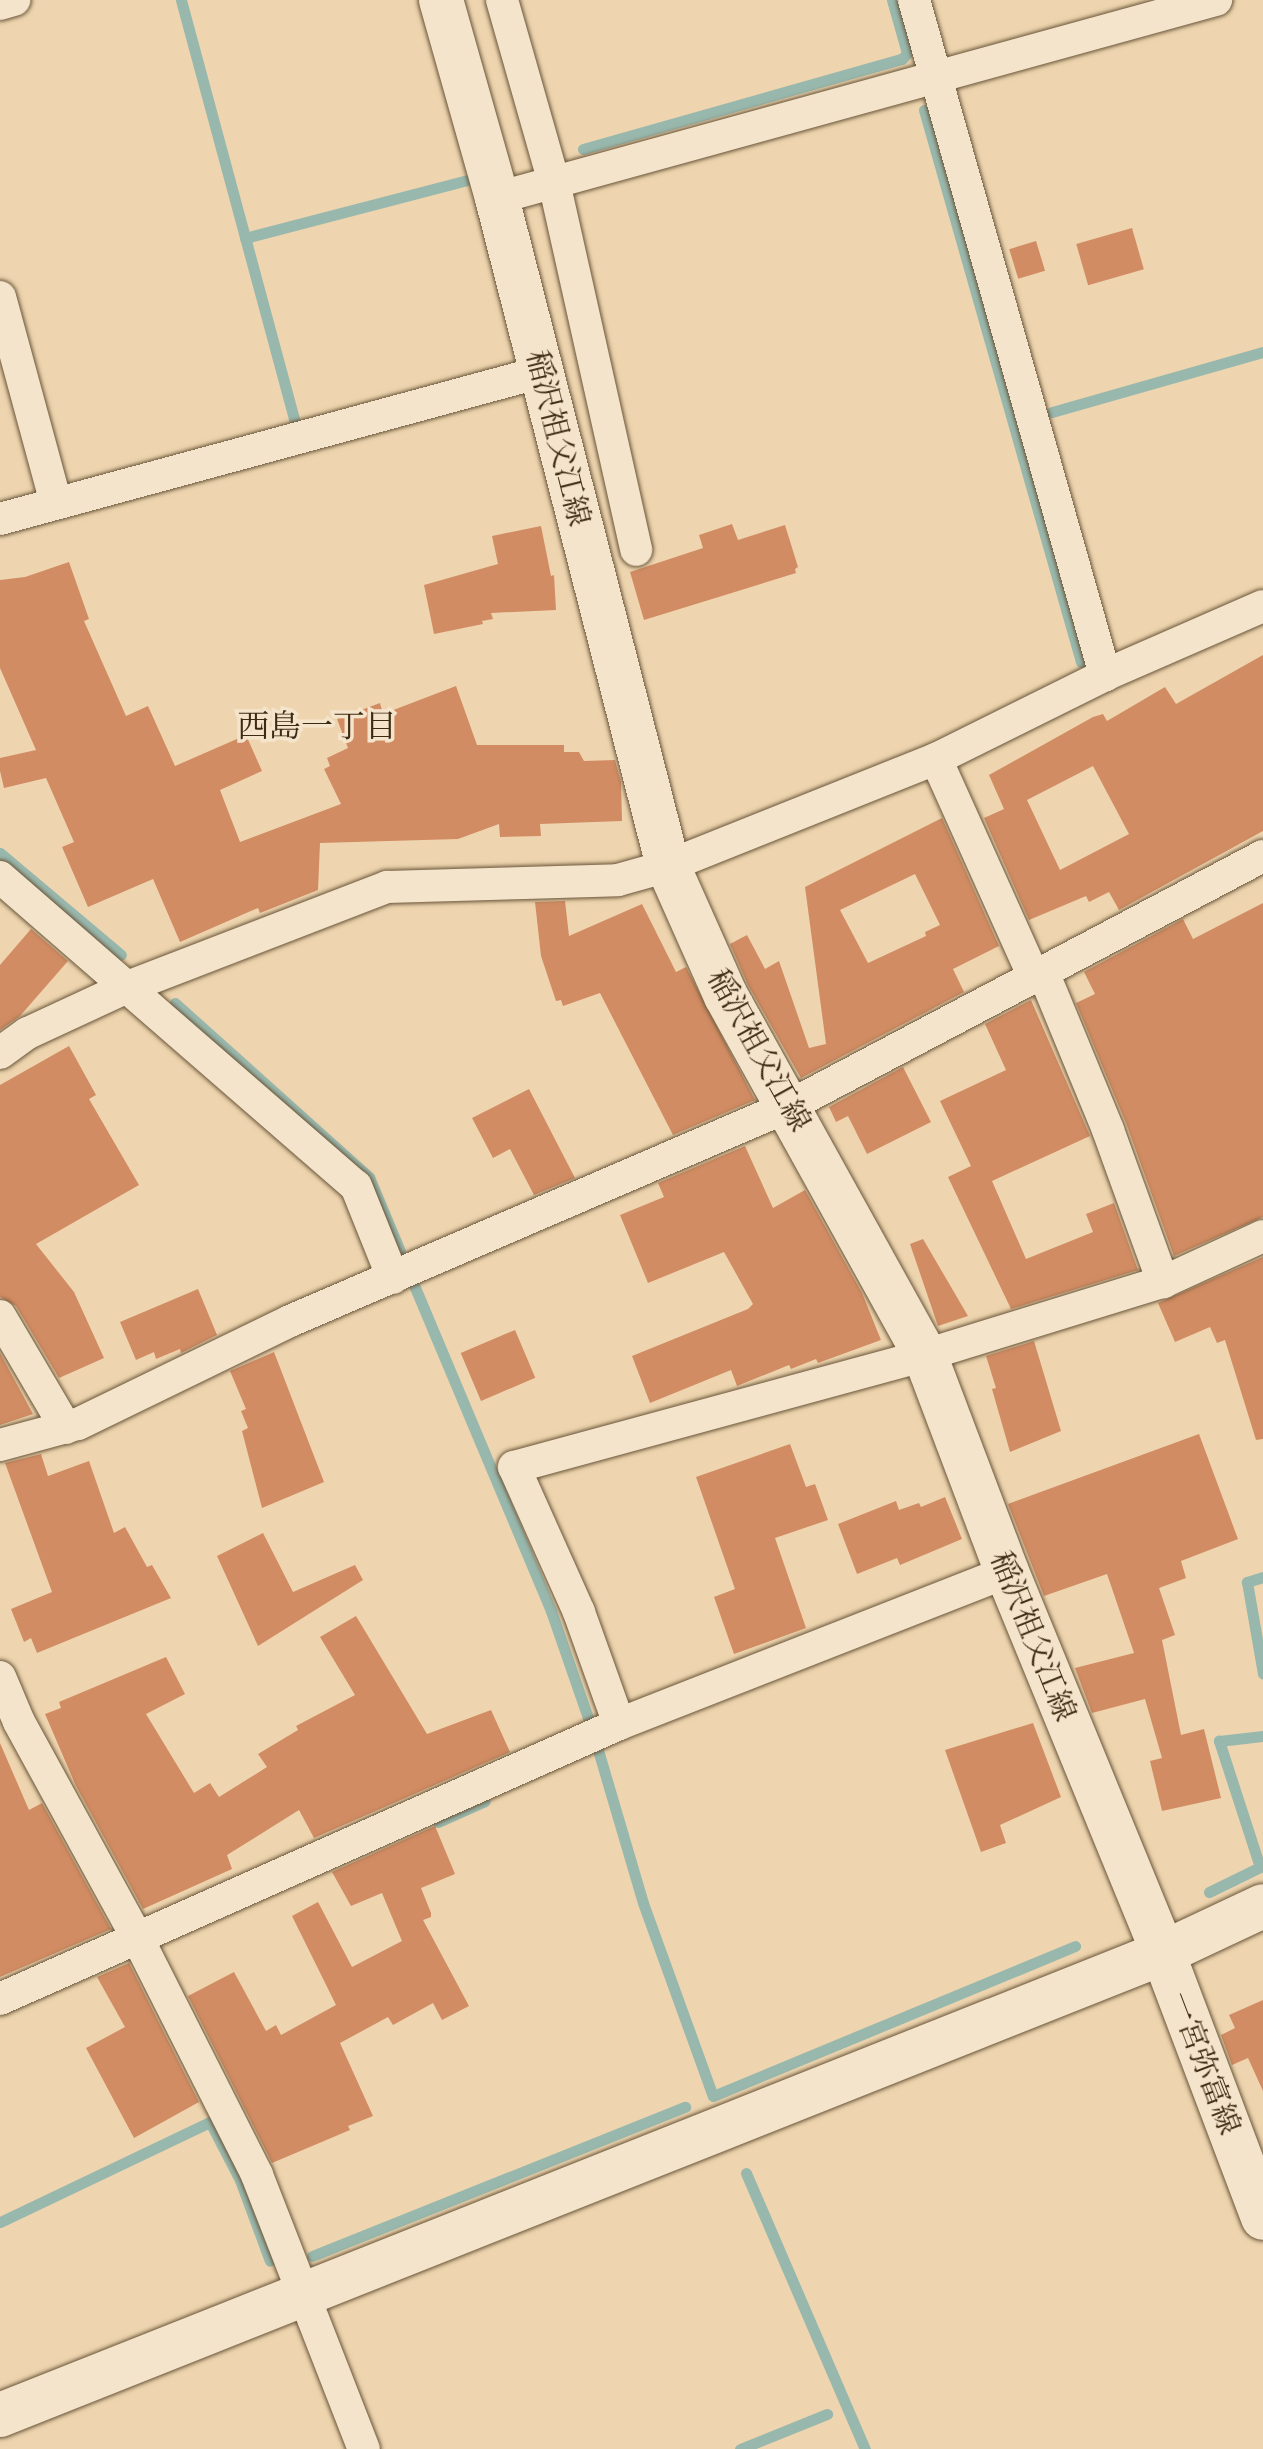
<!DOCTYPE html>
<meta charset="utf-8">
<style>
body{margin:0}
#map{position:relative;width:1263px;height:2449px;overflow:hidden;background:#eed5af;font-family:"EB Garamond","Noto Serif JP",serif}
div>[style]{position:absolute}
.stream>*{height:11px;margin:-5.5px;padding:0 5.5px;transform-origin:5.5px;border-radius:5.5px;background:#99b8ad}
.building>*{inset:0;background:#d28c63;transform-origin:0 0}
.roads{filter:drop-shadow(0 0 2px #695539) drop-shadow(0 0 2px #695539)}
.street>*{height:32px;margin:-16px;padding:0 16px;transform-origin:16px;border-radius:16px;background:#f4e4cb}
.secondary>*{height:44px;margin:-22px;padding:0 22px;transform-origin:22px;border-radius:22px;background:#f4e4cb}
span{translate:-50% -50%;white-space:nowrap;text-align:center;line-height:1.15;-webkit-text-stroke:7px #f4e4cb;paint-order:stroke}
.street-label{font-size:30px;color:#3d2a12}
.neighbourhood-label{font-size:32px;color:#3d2a12}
</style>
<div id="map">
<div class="stream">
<div style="left:181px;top:0;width:438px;rotate:74.9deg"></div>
<div style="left:924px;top:110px;width:574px;rotate:74.12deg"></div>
<div style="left:583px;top:149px;width:331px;rotate:-15.8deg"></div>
<div style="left:902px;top:59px;width:8px;rotate:-50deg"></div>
<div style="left:907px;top:53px;width:55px;rotate:-105.8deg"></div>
<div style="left:245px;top:238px;width:229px;rotate:-14.6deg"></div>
<div style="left:1052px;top:412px;width:219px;rotate:-15.9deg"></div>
<div style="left:0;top:853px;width:158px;rotate:40.1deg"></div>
<div style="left:175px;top:1003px;width:261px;rotate:41.9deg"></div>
<div style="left:369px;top:1177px;width:80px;rotate:67.3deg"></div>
<div style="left:414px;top:1285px;width:354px;rotate:67.2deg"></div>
<div style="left:551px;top:1611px;width:113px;rotate:70.9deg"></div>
<div style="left:1263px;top:1577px;width:17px;rotate:163deg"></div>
<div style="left:1247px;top:1582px;width:93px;rotate:80.1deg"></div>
<div style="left:598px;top:1750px;width:159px;rotate:73.6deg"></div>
<div style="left:643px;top:1903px;width:205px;rotate:70.1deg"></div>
<div style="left:713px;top:2096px;width:392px;rotate:-22.5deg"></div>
<div style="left:438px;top:1822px;width:51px;rotate:-24.1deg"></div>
<div style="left:1209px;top:1892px;width:57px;rotate:-26.1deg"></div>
<div style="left:1260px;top:1867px;width:133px;rotate:-108deg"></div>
<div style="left:1219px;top:1741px;width:44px;rotate:-6.5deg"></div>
<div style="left:746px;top:2173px;width:301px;rotate:66.7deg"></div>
<div style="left:0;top:2222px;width:233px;rotate:-25.5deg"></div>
<div style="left:210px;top:2122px;width:65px;rotate:62.7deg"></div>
<div style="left:240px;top:2180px;width:86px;rotate:69.7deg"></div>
<div style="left:312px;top:2256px;width:402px;rotate:-21.8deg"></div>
<div style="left:740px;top:2449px;width:94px;rotate:-21.9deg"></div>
</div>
<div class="building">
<div style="left:1132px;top:228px;width:43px;height:58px;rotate:74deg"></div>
<div style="left:1036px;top:241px;width:31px;height:28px;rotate:73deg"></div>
<div style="clip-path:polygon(732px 524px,738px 540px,785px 525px,798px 567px,795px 569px,796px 573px,644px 620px,630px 572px,703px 548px,699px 535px)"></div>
<div style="clip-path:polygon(541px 526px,551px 576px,554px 575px,556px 610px,491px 613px,493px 619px,482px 621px,483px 624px,434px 634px,424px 585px,498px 564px,492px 536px)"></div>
<div style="clip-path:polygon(69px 562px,89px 619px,84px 621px,126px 716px,148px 706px,175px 766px,246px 735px,262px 771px,220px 790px,240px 842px,341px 804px,324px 769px,330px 766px,327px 758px,348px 748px,337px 719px,380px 703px,383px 714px,456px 686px,477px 745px,564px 745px,564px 752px,579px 752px,584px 761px,615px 760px,621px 782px,622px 821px,540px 824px,541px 836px,500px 837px,499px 824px,458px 839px,320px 843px,318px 890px,260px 913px,258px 908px,180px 942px,153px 879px,88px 907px,62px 847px,74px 842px,46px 778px,4px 788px,0 771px,0 758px,36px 750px,0 668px,0 580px,25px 577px)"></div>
<div style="clip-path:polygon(evenodd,1263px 655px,1263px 831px,1119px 910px,1109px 892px,1089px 902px,1086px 896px,1029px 920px,984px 818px,1004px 809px,989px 775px,1093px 717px,1103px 714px,1107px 721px,1165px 687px,1176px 704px,1263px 655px,1093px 766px,1129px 834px,1060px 870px,1027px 800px,1093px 766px)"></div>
<div style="clip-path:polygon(evenodd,942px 818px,999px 946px,953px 969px,964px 992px,801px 1078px,748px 985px,730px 944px,747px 935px,765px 969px,779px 961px,809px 1048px,826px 1044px,805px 887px,942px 818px,915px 874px,940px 925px,925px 932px,926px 936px,868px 963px,840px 910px,915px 874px)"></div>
<div style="clip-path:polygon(565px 901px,569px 936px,642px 904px,676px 972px,686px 967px,755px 1100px,673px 1135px,600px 993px,563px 1006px,561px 1000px,556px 1001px,541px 956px,535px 902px)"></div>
<div style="clip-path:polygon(1263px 903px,1263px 1217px,1174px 1256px,1126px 1123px,1076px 1003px,1095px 994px,1084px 972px,1183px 919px,1193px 939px)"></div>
<div style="clip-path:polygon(31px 929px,68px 961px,20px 1016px,0 1030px,0 965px)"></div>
<div style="clip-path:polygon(1031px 1000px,1090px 1136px,992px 1181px,1026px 1259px,1093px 1232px,1086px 1214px,1114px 1203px,1138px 1270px,1011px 1309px,948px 1177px,971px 1166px,940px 1101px,1006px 1070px,985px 1024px)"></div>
<div style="clip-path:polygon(69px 1046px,96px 1095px,89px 1099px,139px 1185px,36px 1244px,74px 1292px,104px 1358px,59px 1378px,16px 1306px,0 1297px,0 1085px)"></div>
<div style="clip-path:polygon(903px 1067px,931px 1122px,867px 1154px,848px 1116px,836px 1122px,829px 1107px)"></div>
<div style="clip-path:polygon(529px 1089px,575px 1178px,534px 1195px,510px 1149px,493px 1158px,472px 1118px)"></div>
<div style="clip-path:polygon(745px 1146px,773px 1208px,805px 1190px,862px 1293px,881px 1340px,818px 1363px,816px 1359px,791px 1369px,789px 1365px,737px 1386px,731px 1370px,650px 1403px,632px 1356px,748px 1309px,753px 1304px,724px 1252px,648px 1283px,620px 1215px,664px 1197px,658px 1183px)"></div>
<div style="clip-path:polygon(923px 1239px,968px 1316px,938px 1326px,910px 1244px)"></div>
<div style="clip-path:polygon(1263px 1257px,1263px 1439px,1256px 1440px,1225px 1340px,1217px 1343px,1210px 1327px,1175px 1342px,1158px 1303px)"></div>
<div style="clip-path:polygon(198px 1289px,217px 1335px,181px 1353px,180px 1349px,156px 1359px,154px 1352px,136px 1360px,120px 1322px)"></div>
<div style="left:515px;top:1330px;width:52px;height:59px;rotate:67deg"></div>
<div style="clip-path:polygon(1034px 1341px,1061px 1431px,1010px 1452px,992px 1389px,996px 1388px,986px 1356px)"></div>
<div style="clip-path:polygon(274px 1352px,324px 1482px,262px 1508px,242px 1431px,248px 1428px,241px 1411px,246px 1409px,230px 1371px)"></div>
<div style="clip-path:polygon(0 1353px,33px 1414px,0 1425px)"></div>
<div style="clip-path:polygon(1199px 1434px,1238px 1539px,1181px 1561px,1186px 1578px,1159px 1588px,1175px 1635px,1162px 1640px,1181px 1735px,1204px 1729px,1221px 1798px,1162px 1811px,1150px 1761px,1162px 1758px,1145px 1699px,1092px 1713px,1075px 1668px,1134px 1653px,1107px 1574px,1044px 1596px,1008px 1504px)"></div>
<div style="clip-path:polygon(790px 1444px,806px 1487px,815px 1484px,828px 1520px,775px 1538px,806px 1628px,734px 1654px,714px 1597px,735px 1589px,696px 1477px)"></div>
<div style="clip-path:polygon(41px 1454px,48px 1476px,89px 1461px,114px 1533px,125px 1527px,147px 1567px,152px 1565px,171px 1598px,37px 1653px,31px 1638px,24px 1642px,11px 1609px,52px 1592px,5px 1463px)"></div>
<div style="clip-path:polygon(945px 1497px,962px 1539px,900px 1565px,897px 1558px,857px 1574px,838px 1524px,896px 1501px,899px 1510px,919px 1503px,921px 1507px)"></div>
<div style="clip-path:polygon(263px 1533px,293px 1592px,355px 1565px,363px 1580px,258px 1646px,217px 1556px)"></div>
<div style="clip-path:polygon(356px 1616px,427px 1734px,491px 1710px,510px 1752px,314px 1838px,299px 1810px,227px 1855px,232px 1869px,143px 1909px,76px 1786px,45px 1714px,61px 1708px,59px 1702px,166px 1657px,185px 1694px,146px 1714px,194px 1793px,210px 1783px,219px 1797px,267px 1767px,258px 1754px,298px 1730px,296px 1726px,355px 1695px,320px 1637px)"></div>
<div style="clip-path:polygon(1033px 1723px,1061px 1797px,1000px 1825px,1006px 1843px,981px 1852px,945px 1750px)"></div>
<div style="clip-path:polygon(0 1743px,29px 1810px,42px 1803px,111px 1929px,0 1977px)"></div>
<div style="clip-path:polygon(435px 1826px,455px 1874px,421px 1888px,431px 1913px,431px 1917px,423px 1920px,469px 2006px,442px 2020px,433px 2003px,393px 2025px,388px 2017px,340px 2043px,373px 2116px,348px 2126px,350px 2130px,272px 2163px,188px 1996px,234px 1972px,266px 2031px,276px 2025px,281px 2035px,336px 2005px,292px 1916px,318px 1902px,352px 1967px,402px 1941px,382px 1893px,351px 1906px,332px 1872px)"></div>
<div style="clip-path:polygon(129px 1963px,199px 2102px,134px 2138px,86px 2048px,125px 2027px,97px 1977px)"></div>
<div style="clip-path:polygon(1263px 2000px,1263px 2091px,1248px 2058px,1232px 2065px,1221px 2035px,1235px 2028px,1229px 2015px)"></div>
</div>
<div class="roads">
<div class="street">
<div style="left:502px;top:0;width:189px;rotate:74.1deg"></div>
<div style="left:554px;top:182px;width:377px;rotate:77.4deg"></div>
<div style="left:914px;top:0;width:702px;rotate:74.2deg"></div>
<div style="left:0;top:4px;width:15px;rotate:-16deg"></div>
<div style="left:497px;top:198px;width:746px;rotate:-15.4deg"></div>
<div style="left:0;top:297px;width:213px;rotate:74.8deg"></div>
<div style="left:0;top:519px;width:561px;rotate:-15.2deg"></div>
<div style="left:936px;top:759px;width:239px;rotate:65.8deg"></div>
<div style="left:0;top:877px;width:471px;rotate:41deg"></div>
<div style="left:356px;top:1186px;width:99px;rotate:68.1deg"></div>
<div style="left:1043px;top:972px;width:171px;rotate:67.6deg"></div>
<div style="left:1108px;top:1130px;width:162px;rotate:70.1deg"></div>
<div style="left:0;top:1053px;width:34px;rotate:-36deg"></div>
<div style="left:28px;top:1033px;width:107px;rotate:-24.9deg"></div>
<div style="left:125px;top:988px;width:281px;rotate:-21.1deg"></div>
<div style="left:387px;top:887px;width:231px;rotate:-1.7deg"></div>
<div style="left:618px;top:880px;width:52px;rotate:-15.6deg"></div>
<div style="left:668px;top:866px;width:289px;rotate:-21.8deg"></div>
<div style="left:936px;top:759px;width:189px;rotate:-26.4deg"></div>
<div style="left:1105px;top:675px;width:172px;rotate:-23.6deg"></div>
<div style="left:0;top:1316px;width:130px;rotate:59.5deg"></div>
<div style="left:0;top:1445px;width:81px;rotate:-15.1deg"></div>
<div style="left:78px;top:1424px;width:236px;rotate:-25.9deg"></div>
<div style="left:290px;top:1321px;width:543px;rotate:-23.31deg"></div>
<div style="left:789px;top:1106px;width:536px;rotate:-27.81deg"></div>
<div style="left:0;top:1677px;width:49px;rotate:67.1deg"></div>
<div style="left:19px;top:1722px;width:247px;rotate:61.3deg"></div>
<div style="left:138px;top:1939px;width:264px;rotate:63.2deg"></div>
<div style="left:257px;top:2175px;width:294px;rotate:68.7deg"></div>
<div style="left:619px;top:1724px;width:119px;rotate:-109.7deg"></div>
<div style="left:579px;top:1612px;width:159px;rotate:-114.1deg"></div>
<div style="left:514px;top:1467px;width:426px;rotate:-15.2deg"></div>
<div style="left:925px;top:1355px;width:249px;rotate:-17.1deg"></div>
<div style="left:1163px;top:1282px;width:110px;rotate:-24.7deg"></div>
<div style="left:0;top:1999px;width:677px;rotate:-23.95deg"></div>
<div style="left:619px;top:1724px;width:417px;rotate:-21.4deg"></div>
</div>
<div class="secondary">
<div style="left:441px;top:0;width:206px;rotate:74.2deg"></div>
<div style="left:497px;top:198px;width:690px;rotate:75.64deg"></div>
<div style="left:668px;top:866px;width:142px;rotate:66deg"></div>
<div style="left:726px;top:996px;width:410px;rotate:61deg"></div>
<div style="left:925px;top:1355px;width:232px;rotate:69.3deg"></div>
<div style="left:1007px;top:1572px;width:412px;rotate:67.7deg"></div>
<div style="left:1163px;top:1953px;width:283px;rotate:69.3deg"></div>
<div style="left:0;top:2415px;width:1251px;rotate:-21.67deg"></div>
<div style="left:1163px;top:1953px;width:110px;rotate:-25.2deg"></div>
</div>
</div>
<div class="street-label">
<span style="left:558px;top:438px;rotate:76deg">稲沢祖父江線</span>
<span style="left:759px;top:1050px;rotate:61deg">稲沢祖父江線</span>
<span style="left:1033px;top:1636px;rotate:68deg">稲沢祖父江線</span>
<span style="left:1204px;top:2063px;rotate:69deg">一宮弥富線</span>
</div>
<div class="neighbourhood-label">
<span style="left:317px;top:726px">西島一丁目</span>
</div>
</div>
